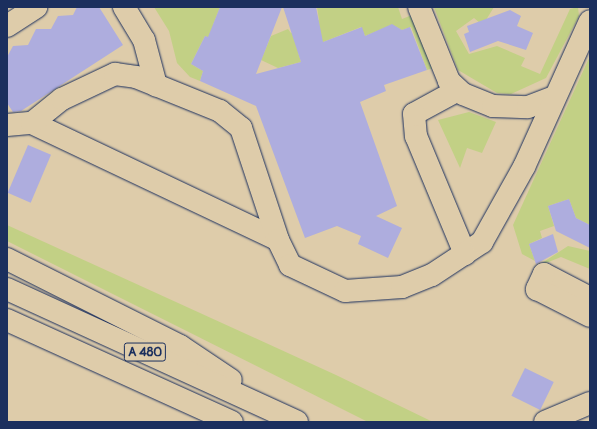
<!DOCTYPE html>
<style>
body{margin:0}
#map{position:relative;width:597px;height:429px;overflow:hidden;background:#deccaa;font-family:Pangolin,sans-serif}
div>[style]{position:absolute}
.green>*{inset:0;background:#c2d085}
.building>*{inset:0;background:#aeadde;transform-origin:0 0}
.roads{filter:drop-shadow(0 0 1px #1b2f5e) drop-shadow(0 0 1px #1b2f5e)}
.minor>*{height:22px;margin:-11px;padding:0 11px;transform-origin:11px;border-radius:11px;background:#deccaa}
.highway>*{height:22px;margin:-11px;padding:0 11px;transform-origin:11px;border-radius:11px;background:#deccaa}
span{translate:-50% -50%;white-space:nowrap;text-align:center;line-height:1.15;-webkit-text-stroke:4px #deccaa;paint-order:stroke}
.shield-label span{padding:1px 3px;background:#deccaa;border:1px solid;border-radius:3px;-webkit-text-stroke-width:0}
.shield-label{font-size:13px;color:#1b2f5e;font-weight:700}
.frame{position:absolute;inset:0;border:8px solid #1b2f5e;pointer-events:none}
</style>
<div id="map">
<div class="green">
<div style="clip-path:polygon(154px 7px,220px 7px,213px 25px,234px 35px,229px 46px,205px 36px,191px 64px,203px 71px,200px 81px,190px 77px,177px 63px,169px 31px)"></div>
<div style="clip-path:polygon(317px 7px,398px 7px,402px 19px,412px 15px,433px 68px,427px 70px,411px 27px,402px 30px,392px 25px,365px 36px,361px 27px,298px 52px,301px 62px,278px 68px,261px 60px,271px 36px,288px 29px,291px 33px,319px 20px)"></div>
<div style="clip-path:polygon(434px 7px,494px 7px,486px 20px,480px 23px,474px 18px,456px 31px,469px 54px,497px 46px,525px 58px,521px 66px,540px 74px,570px 9px,578px 7px,579px 16px,546px 78px,511px 94px,497px 93px,458px 70px)"></div>
<div style="clip-path:polygon(590px 56px,590px 225px,576px 218px,569px 199px,548px 206px,554px 226px,540px 231px,542px 238px,529px 244px,535px 261px,522px 254px,513px 225px)"></div>
<div style="clip-path:polygon(469px 112px,496px 122px,482px 153px,467px 148px,460px 168px,438px 120px)"></div>
<div style="clip-path:polygon(7px 225px,336px 375px,433px 422px,368px 422px,7px 241px)"></div>
<div style="clip-path:polygon(568px 246px,590px 251px,590px 269px,561px 257px,536px 267px)"></div>
</div>
<div class="building">
<div style="clip-path:polygon(77px 7px,99px 7px,123px 45px,21px 111px,13px 112px,7px 103px,7px 57px,13px 46px,28px 45px,36px 29px,51px 29px,58px 16px,73px 15px)"></div>
<div style="clip-path:polygon(220px 7px,282px 7px,256px 74px,301px 62px,283px 7px,316px 7px,323px 42px,362px 27px,365px 36px,392px 24px,402px 30px,410px 27px,427px 70px,384px 85px,386px 91px,360px 102px,397px 206px,376px 216px,402px 228px,388px 258px,358px 244px,361px 236px,337px 226px,305px 238px,256px 106px,200px 81px,203px 71px,191px 64px,205px 36px,208px 37px)"></div>
<div style="clip-path:polygon(510px 10px,521px 16px,517px 26px,533px 33px,526px 50px,498px 41px,470px 52px,464px 34px,469px 32px,467px 26px)"></div>
<div style="left:28px;top:145px;width:25px;height:52px;rotate:23deg"></div>
<div style="clip-path:polygon(569px 199px,576px 218px,590px 225px,590px 248px,556px 231px,548px 206px)"></div>
<div style="clip-path:polygon(553px 234px,558px 252px,536px 264px,529px 244px)"></div>
<div style="left:525px;top:368px;width:32px;height:31px;rotate:26deg"></div>
</div>
<div class="roads">
<div class="minor">
<div style="left:124px;top:7px;width:39px;rotate:59deg"></div>
<div style="left:144px;top:40px;width:47px;rotate:75.1deg"></div>
<div style="left:419px;top:7px;width:80px;rotate:67.9deg"></div>
<div style="left:449px;top:81px;width:19px;rotate:43deg"></div>
<div style="left:463px;top:94px;width:32px;rotate:22deg"></div>
<div style="left:493px;top:106px;width:35px;rotate:2deg"></div>
<div style="left:528px;top:107px;width:28px;rotate:-21deg"></div>
<div style="left:7px;top:26px;width:35px;rotate:-33deg"></div>
<div style="left:458px;top:90px;width:50px;rotate:151.4deg"></div>
<div style="left:414px;top:114px;width:22px;rotate:85deg"></div>
<div style="left:416px;top:136px;width:128px;rotate:67.4deg"></div>
<div style="left:32px;top:123px;width:272px;rotate:25.4deg"></div>
<div style="left:7px;top:125px;width:25px;rotate:-5deg"></div>
<div style="left:32px;top:123px;width:38px;rotate:-39deg"></div>
<div style="left:62px;top:99px;width:59px;rotate:-25.3deg"></div>
<div style="left:115px;top:74px;width:21px;rotate:8deg"></div>
<div style="left:136px;top:77px;width:91px;rotate:22deg"></div>
<div style="left:220px;top:111px;width:27px;rotate:39deg"></div>
<div style="left:241px;top:128px;width:118px;rotate:71.7deg"></div>
<div style="left:278px;top:240px;width:28px;rotate:64deg"></div>
<div style="left:290px;top:265px;width:61px;rotate:25.3deg"></div>
<div style="left:345px;top:291px;width:57px;rotate:-4deg"></div>
<div style="left:402px;top:287px;width:32px;rotate:-22deg"></div>
<div style="left:432px;top:275px;width:60px;rotate:-33.4deg"></div>
<div style="left:482px;top:242px;width:86px;rotate:-60.8deg"></div>
<div style="left:524px;top:167px;width:160px;rotate:-65.7deg"></div>
<div style="left:590px;top:298px;width:52px;rotate:-152.4deg"></div>
<div style="left:544px;top:274px;width:17px;rotate:115deg"></div>
<div style="left:537px;top:289px;width:59px;rotate:27deg"></div>
<div style="left:545px;top:422px;width:49px;rotate:-22.9deg"></div>
</div>
<div class="highway">
<div style="left:7px;top:259px;width:194px;rotate:26.7deg"></div>
<div style="left:180px;top:346px;width:61px;rotate:33.7deg"></div>
<div style="left:7px;top:289px;width:319px;rotate:24.6deg"></div>
<div style="left:7px;top:320px;width:247px;rotate:24.4deg"></div>
</div>
</div>
<div class="shield-label">
<span style="left:145px;top:352px">A 480</span>
</div>
<div class="frame"></div>
</div>
